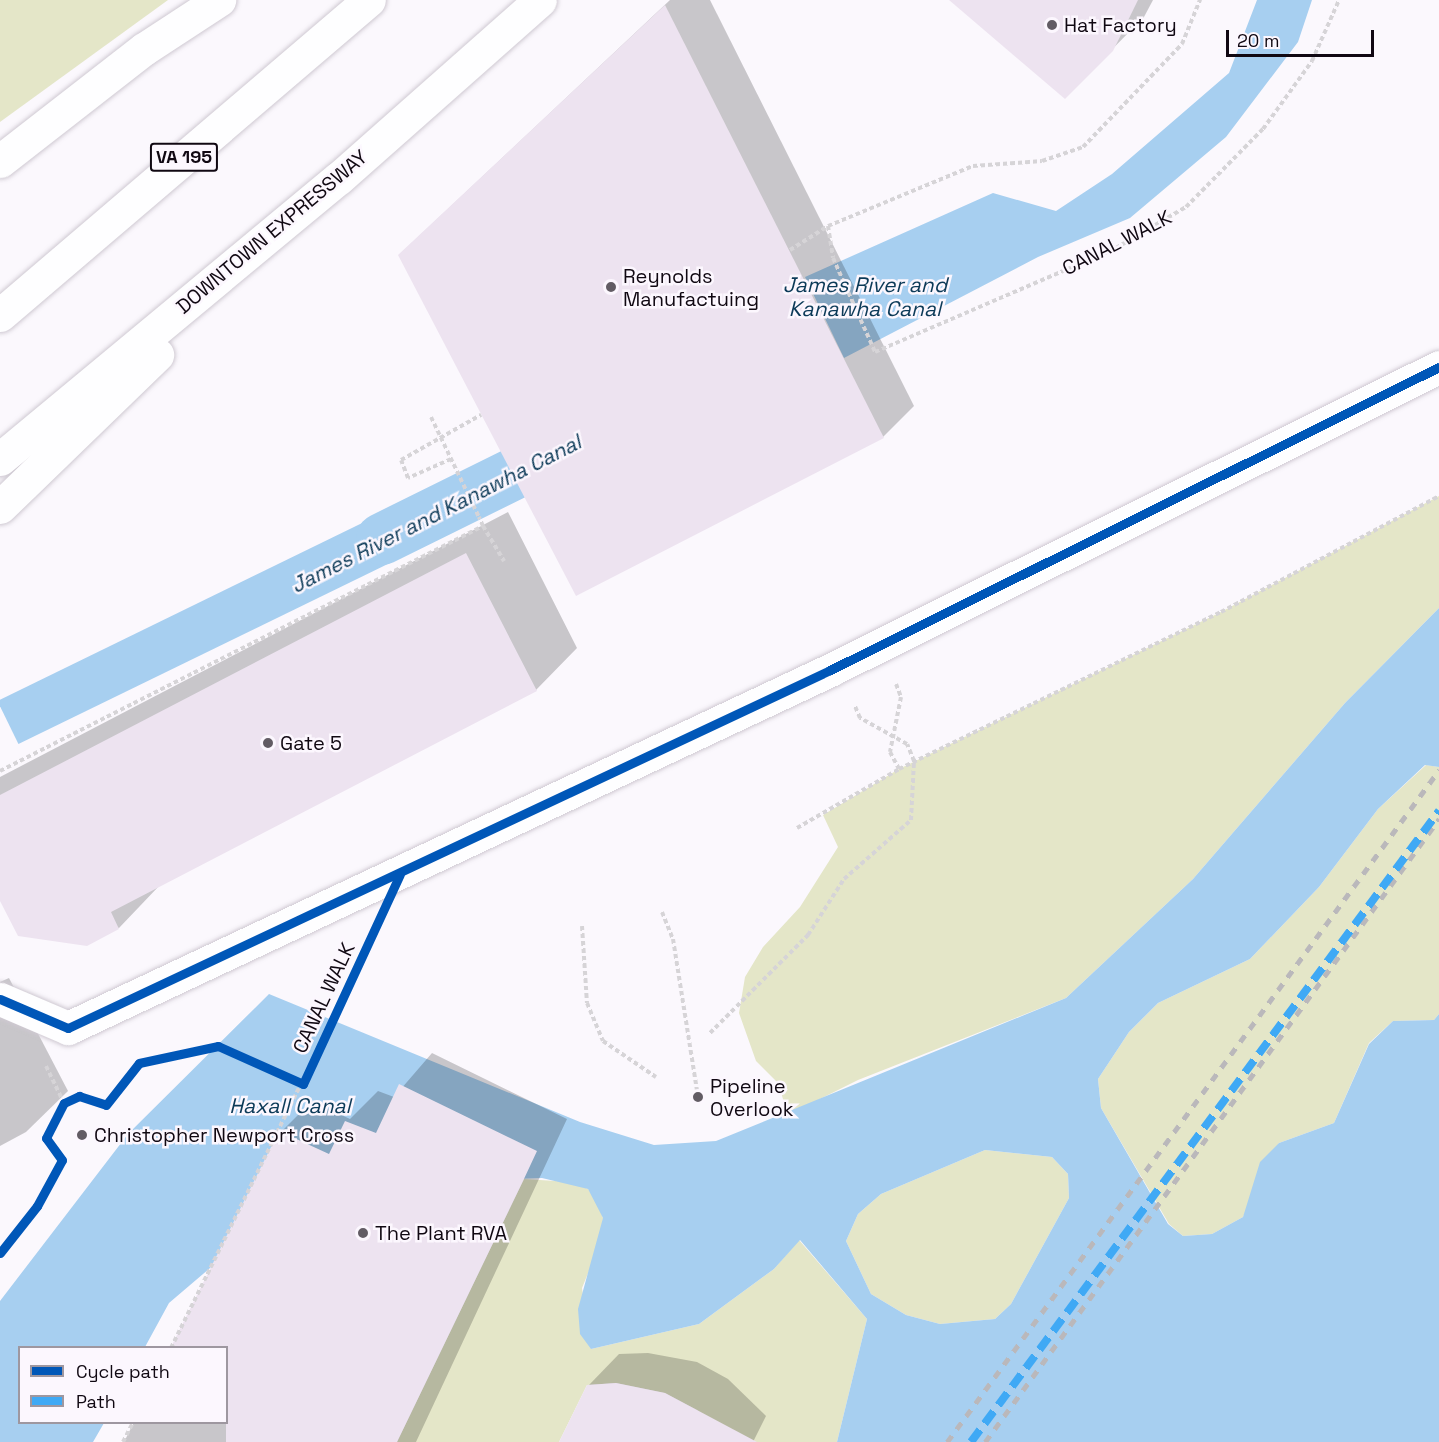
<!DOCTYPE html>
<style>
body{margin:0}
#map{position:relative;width:1439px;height:1442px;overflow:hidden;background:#fbf8fd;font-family:"Space Grotesk",sans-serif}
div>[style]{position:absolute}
.green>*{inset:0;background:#e4e6c8}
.water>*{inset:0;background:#a7cff0;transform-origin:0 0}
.shadow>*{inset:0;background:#0003}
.canal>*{height:52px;margin:-26px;padding:0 26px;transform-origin:26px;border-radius:26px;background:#a7cff0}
.building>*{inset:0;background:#ede3f0}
.path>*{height:4px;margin-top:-2px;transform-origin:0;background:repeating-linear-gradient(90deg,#d6d4d7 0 4.5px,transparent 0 7.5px)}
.roads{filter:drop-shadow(0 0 2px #cfc9d2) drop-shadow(0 0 2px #cfc9d2)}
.minor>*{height:33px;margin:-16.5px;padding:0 16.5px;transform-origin:16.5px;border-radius:16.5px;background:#fefeff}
.motorway>*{height:33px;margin:-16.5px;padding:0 16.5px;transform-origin:16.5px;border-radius:16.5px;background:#fefeff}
.rail>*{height:4.5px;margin-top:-2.25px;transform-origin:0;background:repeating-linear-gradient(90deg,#bab8bb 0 8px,transparent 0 16px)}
.path-bridge>*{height:4px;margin-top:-2px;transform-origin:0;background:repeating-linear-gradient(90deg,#d6d4d7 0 4.5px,transparent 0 7.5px)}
.quiet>*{height:8px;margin-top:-4px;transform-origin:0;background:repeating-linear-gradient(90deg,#3fa9f5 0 15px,transparent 0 23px)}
.cycleway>*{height:9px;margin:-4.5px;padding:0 4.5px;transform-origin:4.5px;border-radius:4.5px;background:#0057b8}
.dots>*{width:16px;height:16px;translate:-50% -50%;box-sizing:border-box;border:3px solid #fcf7fe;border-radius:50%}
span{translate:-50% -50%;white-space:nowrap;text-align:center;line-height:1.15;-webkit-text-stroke:5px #fcf7fe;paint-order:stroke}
.shield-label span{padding:2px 4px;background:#fcf7fe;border:2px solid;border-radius:4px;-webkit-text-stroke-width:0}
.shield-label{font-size:18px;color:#100812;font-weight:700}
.poi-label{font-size:20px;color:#100812}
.left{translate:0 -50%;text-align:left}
.street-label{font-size:20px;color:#100812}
.water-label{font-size:21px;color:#0c3a58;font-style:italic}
.legend{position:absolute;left:18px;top:1346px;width:210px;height:78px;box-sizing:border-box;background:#fcf7fe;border:2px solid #9e97a0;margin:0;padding:8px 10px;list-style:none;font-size:18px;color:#100812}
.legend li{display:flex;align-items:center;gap:12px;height:30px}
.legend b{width:30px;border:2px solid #9e97a0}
.scale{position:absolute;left:1226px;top:30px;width:148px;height:27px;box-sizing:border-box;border:3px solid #100812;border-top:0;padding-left:8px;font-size:18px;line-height:21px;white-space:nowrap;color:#100812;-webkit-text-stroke:4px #fcf7fe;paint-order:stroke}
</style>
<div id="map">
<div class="green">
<div style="clip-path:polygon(0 0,168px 0,0 122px)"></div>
<div style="clip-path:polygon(1439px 496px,1439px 608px,1345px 703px,1193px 879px,1066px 998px,858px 1080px,788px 1115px,778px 1083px,756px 1061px,739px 1013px,745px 977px,763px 947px,800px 907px,838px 847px,823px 815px,899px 769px,1221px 612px)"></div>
<div style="clip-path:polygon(1426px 765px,1439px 767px,1439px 1014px,1434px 1020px,1393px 1021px,1369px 1043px,1334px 1123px,1279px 1143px,1243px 1217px,1212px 1234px,1183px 1236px,1169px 1224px,1101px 1108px,1098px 1079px,1129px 1032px,1158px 1003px,1250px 959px,1319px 887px,1378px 809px)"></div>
<div style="clip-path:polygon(985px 1150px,1052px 1157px,1068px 1174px,1069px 1198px,1011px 1304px,995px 1319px,940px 1324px,906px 1315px,871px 1294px,846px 1241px,858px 1214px,881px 1194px)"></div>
<div style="clip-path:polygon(524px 1179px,571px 1182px,588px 1189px,597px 1201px,603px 1218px,602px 1239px,582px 1288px,591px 1349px,699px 1324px,774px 1269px,799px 1240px,867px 1319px,837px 1442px,730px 1442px,697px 1410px,665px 1393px,616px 1383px,587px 1385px,559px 1442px,397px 1442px)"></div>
</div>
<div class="water">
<div style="clip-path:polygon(1257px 0,1312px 0,1298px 42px,1226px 137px,1130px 218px,1038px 257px,844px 358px,805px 277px,993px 193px,1056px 211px,1112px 174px,1229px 73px)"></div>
<div style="left:436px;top:487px;width:48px;height:488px;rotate:64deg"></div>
<div style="clip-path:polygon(evenodd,1439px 608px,1439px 767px,1425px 765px,1378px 809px,1319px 887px,1250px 959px,1158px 1003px,1129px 1032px,1098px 1079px,1101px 1108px,1168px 1224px,1183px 1236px,1212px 1234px,1243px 1217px,1260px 1162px,1279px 1143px,1334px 1123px,1369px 1044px,1393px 1021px,1434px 1020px,1439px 1014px,1439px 1442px,837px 1442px,867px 1319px,800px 1240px,774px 1269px,699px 1324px,591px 1349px,580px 1334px,578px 1309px,603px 1218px,588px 1189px,542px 1178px,365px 1184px,284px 1205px,169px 1303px,145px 1347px,20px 1348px,20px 1422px,104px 1423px,93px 1442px,0 1442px,0 1301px,128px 1134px,269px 994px,580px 1122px,654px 1145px,716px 1141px,1066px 998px,1193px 879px,1345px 703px,1439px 608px,985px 1150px,1052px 1157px,1068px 1174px,1069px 1198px,1011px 1304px,995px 1319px,940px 1324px,906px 1315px,871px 1294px,846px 1241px,858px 1214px,881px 1194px,985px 1150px)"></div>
</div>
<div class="shadow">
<div style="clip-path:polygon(670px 0,710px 0,914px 406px,883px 437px,399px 255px)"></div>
<div style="clip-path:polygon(951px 0,1153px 0,1144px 17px,1065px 97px)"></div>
<div style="clip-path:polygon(508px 512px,577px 648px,536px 690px,160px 885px,119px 928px,0 898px,0 777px)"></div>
<div style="clip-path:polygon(9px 978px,68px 1091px,26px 1132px,0 1146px,0 982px)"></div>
<div style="clip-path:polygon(432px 1053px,567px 1119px,416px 1442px,124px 1442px,134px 1422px,226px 1422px,226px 1348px,172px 1348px,281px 1132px,312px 1101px,350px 1119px,378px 1091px,394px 1097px)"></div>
<div style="clip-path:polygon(648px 1353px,697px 1362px,728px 1379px,766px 1416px,753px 1442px,560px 1442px,588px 1386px,619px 1354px)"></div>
</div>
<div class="canal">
<div style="left:382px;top:539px;width:219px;rotate:-26.3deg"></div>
</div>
<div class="building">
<div style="clip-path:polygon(949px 0,1138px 0,1113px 51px,1065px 99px)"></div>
<div style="clip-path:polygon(665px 5px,884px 438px,576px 596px,398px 255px)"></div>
<div style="clip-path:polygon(466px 553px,537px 691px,111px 912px,119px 929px,87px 946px,18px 936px,0 901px,0 795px)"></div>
<div style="clip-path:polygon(399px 1084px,537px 1151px,523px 1181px,397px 1442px,226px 1442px,226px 1347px,171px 1347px,279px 1131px,329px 1154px,345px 1121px,376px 1133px)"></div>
<div style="clip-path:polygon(616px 1383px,665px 1393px,757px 1442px,559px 1442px,587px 1385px)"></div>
</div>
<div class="path">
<div style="left:828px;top:226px;width:32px;rotate:81deg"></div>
<div style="left:833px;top:258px;width:103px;rotate:65.9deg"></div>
<div style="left:875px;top:352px;width:262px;rotate:-23.3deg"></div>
<div style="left:1116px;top:248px;width:81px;rotate:-30.4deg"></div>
<div style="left:1186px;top:207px;width:110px;rotate:-45.4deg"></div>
<div style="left:1263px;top:129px;width:84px;rotate:-54.2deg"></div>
<div style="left:1312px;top:61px;width:67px;rotate:-66.1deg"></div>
<div style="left:790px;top:250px;width:45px;rotate:-32.3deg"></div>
<div style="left:828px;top:226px;width:157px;rotate:-22.5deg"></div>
<div style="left:973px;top:166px;width:69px;rotate:-4.1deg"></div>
<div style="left:1042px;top:161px;width:43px;rotate:-18.9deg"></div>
<div style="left:1083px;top:147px;width:143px;rotate:-46.1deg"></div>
<div style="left:1182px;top:44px;width:48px;rotate:-67.8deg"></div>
<div style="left:451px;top:459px;width:47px;rotate:156.2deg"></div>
<div style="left:408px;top:478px;width:19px;rotate:-111deg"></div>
<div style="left:401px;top:460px;width:92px;rotate:-29.4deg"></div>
<div style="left:483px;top:526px;width:41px;rotate:59deg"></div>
<div style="left:896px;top:684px;width:14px;rotate:69deg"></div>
<div style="left:901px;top:697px;width:56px;rotate:101.3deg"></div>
<div style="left:890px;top:752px;width:19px;rotate:62deg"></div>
<div style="left:0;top:771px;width:542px;rotate:-26.9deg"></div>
<div style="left:483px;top:526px;width:10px;rotate:-114deg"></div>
<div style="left:797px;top:828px;width:118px;rotate:-30deg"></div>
<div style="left:899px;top:769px;width:358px;rotate:-26deg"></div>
<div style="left:1221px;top:612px;width:247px;rotate:-28deg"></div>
<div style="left:662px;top:912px;width:29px;rotate:68deg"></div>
<div style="left:673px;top:939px;width:160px;rotate:81deg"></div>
<div style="left:582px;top:926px;width:77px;rotate:86.3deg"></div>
<div style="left:587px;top:1003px;width:41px;rotate:67.2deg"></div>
<div style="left:603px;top:1041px;width:64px;rotate:34.2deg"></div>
<div style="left:710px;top:1033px;width:139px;rotate:-45deg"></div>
<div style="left:808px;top:935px;width:67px;rotate:-57.3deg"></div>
<div style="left:844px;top:879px;width:89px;rotate:-41.4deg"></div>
<div style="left:911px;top:820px;width:59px;rotate:-87.1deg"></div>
<div style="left:914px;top:761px;width:18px;rotate:-112deg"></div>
<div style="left:907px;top:744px;width:54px;rotate:-151deg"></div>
<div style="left:860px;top:718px;width:13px;rotate:-113deg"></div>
<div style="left:46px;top:1066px;width:41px;rotate:64.1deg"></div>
<div style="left:0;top:1253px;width:60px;rotate:-51.8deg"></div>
<div style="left:37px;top:1206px;width:52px;rotate:-61.5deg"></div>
<div style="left:62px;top:1160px;width:27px;rotate:-126deg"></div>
<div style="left:46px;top:1138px;width:39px;rotate:-63deg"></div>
<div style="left:64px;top:1103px;width:17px;rotate:-25deg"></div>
<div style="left:79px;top:1096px;width:28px;rotate:18deg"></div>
<div style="left:106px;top:1105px;width:53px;rotate:-51.8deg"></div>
<div style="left:139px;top:1063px;width:81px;rotate:-12.1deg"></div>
<div style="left:218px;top:1046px;width:93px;rotate:24.1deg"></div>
<div style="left:171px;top:1348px;width:462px;rotate:-63.8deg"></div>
<div style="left:123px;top:1442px;width:22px;rotate:-63deg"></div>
</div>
<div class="roads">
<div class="minor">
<div style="left:0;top:999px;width:74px;rotate:23.1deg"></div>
<div style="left:68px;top:1028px;width:842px;rotate:-25.16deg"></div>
<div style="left:830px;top:670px;width:680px;rotate:-26.45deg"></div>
</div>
<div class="motorway">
<div style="left:0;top:161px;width:182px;rotate:-37.9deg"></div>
<div style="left:144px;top:49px;width:90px;rotate:-33.2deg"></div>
<div style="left:0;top:315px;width:485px;rotate:-40.5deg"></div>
<div style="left:0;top:459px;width:440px;rotate:-39.7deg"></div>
<div style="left:339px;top:178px;width:268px;rotate:-41.5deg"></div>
<div style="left:0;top:507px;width:219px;rotate:-44.1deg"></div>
</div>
</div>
<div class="rail">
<div style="left:947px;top:1442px;width:833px;rotate:-53.79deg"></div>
<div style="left:985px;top:1442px;width:771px;rotate:-53.92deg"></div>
</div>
<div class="path-bridge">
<div style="left:431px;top:417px;width:111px;rotate:64.4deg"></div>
</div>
<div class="quiet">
<div style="left:971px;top:1442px;width:786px;rotate:-53.44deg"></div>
</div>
<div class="cycleway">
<div style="left:0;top:999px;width:74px;rotate:23.1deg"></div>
<div style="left:68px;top:1028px;width:842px;rotate:-25.16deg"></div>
<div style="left:830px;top:670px;width:680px;rotate:-26.45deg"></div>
<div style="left:0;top:1253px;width:60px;rotate:-51.8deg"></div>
<div style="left:37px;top:1206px;width:52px;rotate:-61.5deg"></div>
<div style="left:62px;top:1160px;width:27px;rotate:-126deg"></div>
<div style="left:46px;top:1138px;width:39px;rotate:-63deg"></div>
<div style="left:64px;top:1103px;width:17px;rotate:-25deg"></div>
<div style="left:79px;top:1096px;width:28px;rotate:18deg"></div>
<div style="left:106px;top:1105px;width:53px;rotate:-51.8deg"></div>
<div style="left:139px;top:1063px;width:81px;rotate:-12.1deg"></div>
<div style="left:218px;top:1046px;width:93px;rotate:24.1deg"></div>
<div style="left:303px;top:1084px;width:231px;rotate:-65.2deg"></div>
</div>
<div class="dots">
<div style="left:1052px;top:25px;background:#625c64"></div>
<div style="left:611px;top:287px;background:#625c64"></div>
<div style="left:268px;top:743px;background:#625c64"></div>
<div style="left:698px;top:1097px;background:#625c64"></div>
<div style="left:82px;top:1135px;background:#625c64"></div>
<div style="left:363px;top:1233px;background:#625c64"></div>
</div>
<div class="shield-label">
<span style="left:184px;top:157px">VA 195</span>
</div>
<div class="poi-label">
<span class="left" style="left:1064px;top:25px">Hat Factory</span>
<span class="left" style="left:623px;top:288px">Reynolds<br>Manufactuing</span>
<span class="left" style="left:280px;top:743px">Gate 5</span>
<span class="left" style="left:710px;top:1098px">Pipeline<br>Overlook</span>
<span class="left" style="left:94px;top:1135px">Christopher Newport Cross</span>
<span class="left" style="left:375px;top:1233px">The Plant RVA</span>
</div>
<div class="street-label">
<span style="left:272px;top:232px;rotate:-40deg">DOWNTOWN EXPRESSWAY</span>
<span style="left:1117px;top:243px;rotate:-27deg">CANAL WALK</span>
<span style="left:324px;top:998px;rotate:-65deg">CANAL WALK</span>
</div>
<div class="water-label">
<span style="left:865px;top:297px">James River and<br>Kanawha Canal</span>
<span style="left:436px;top:514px;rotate:-27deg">James River and Kanawha Canal</span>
<span style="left:290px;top:1106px">Haxall Canal</span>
</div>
<ul class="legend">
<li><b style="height:8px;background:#0057b8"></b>Cycle path</li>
<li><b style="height:8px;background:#3fa9f5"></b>Path</li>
</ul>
<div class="scale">20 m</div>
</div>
